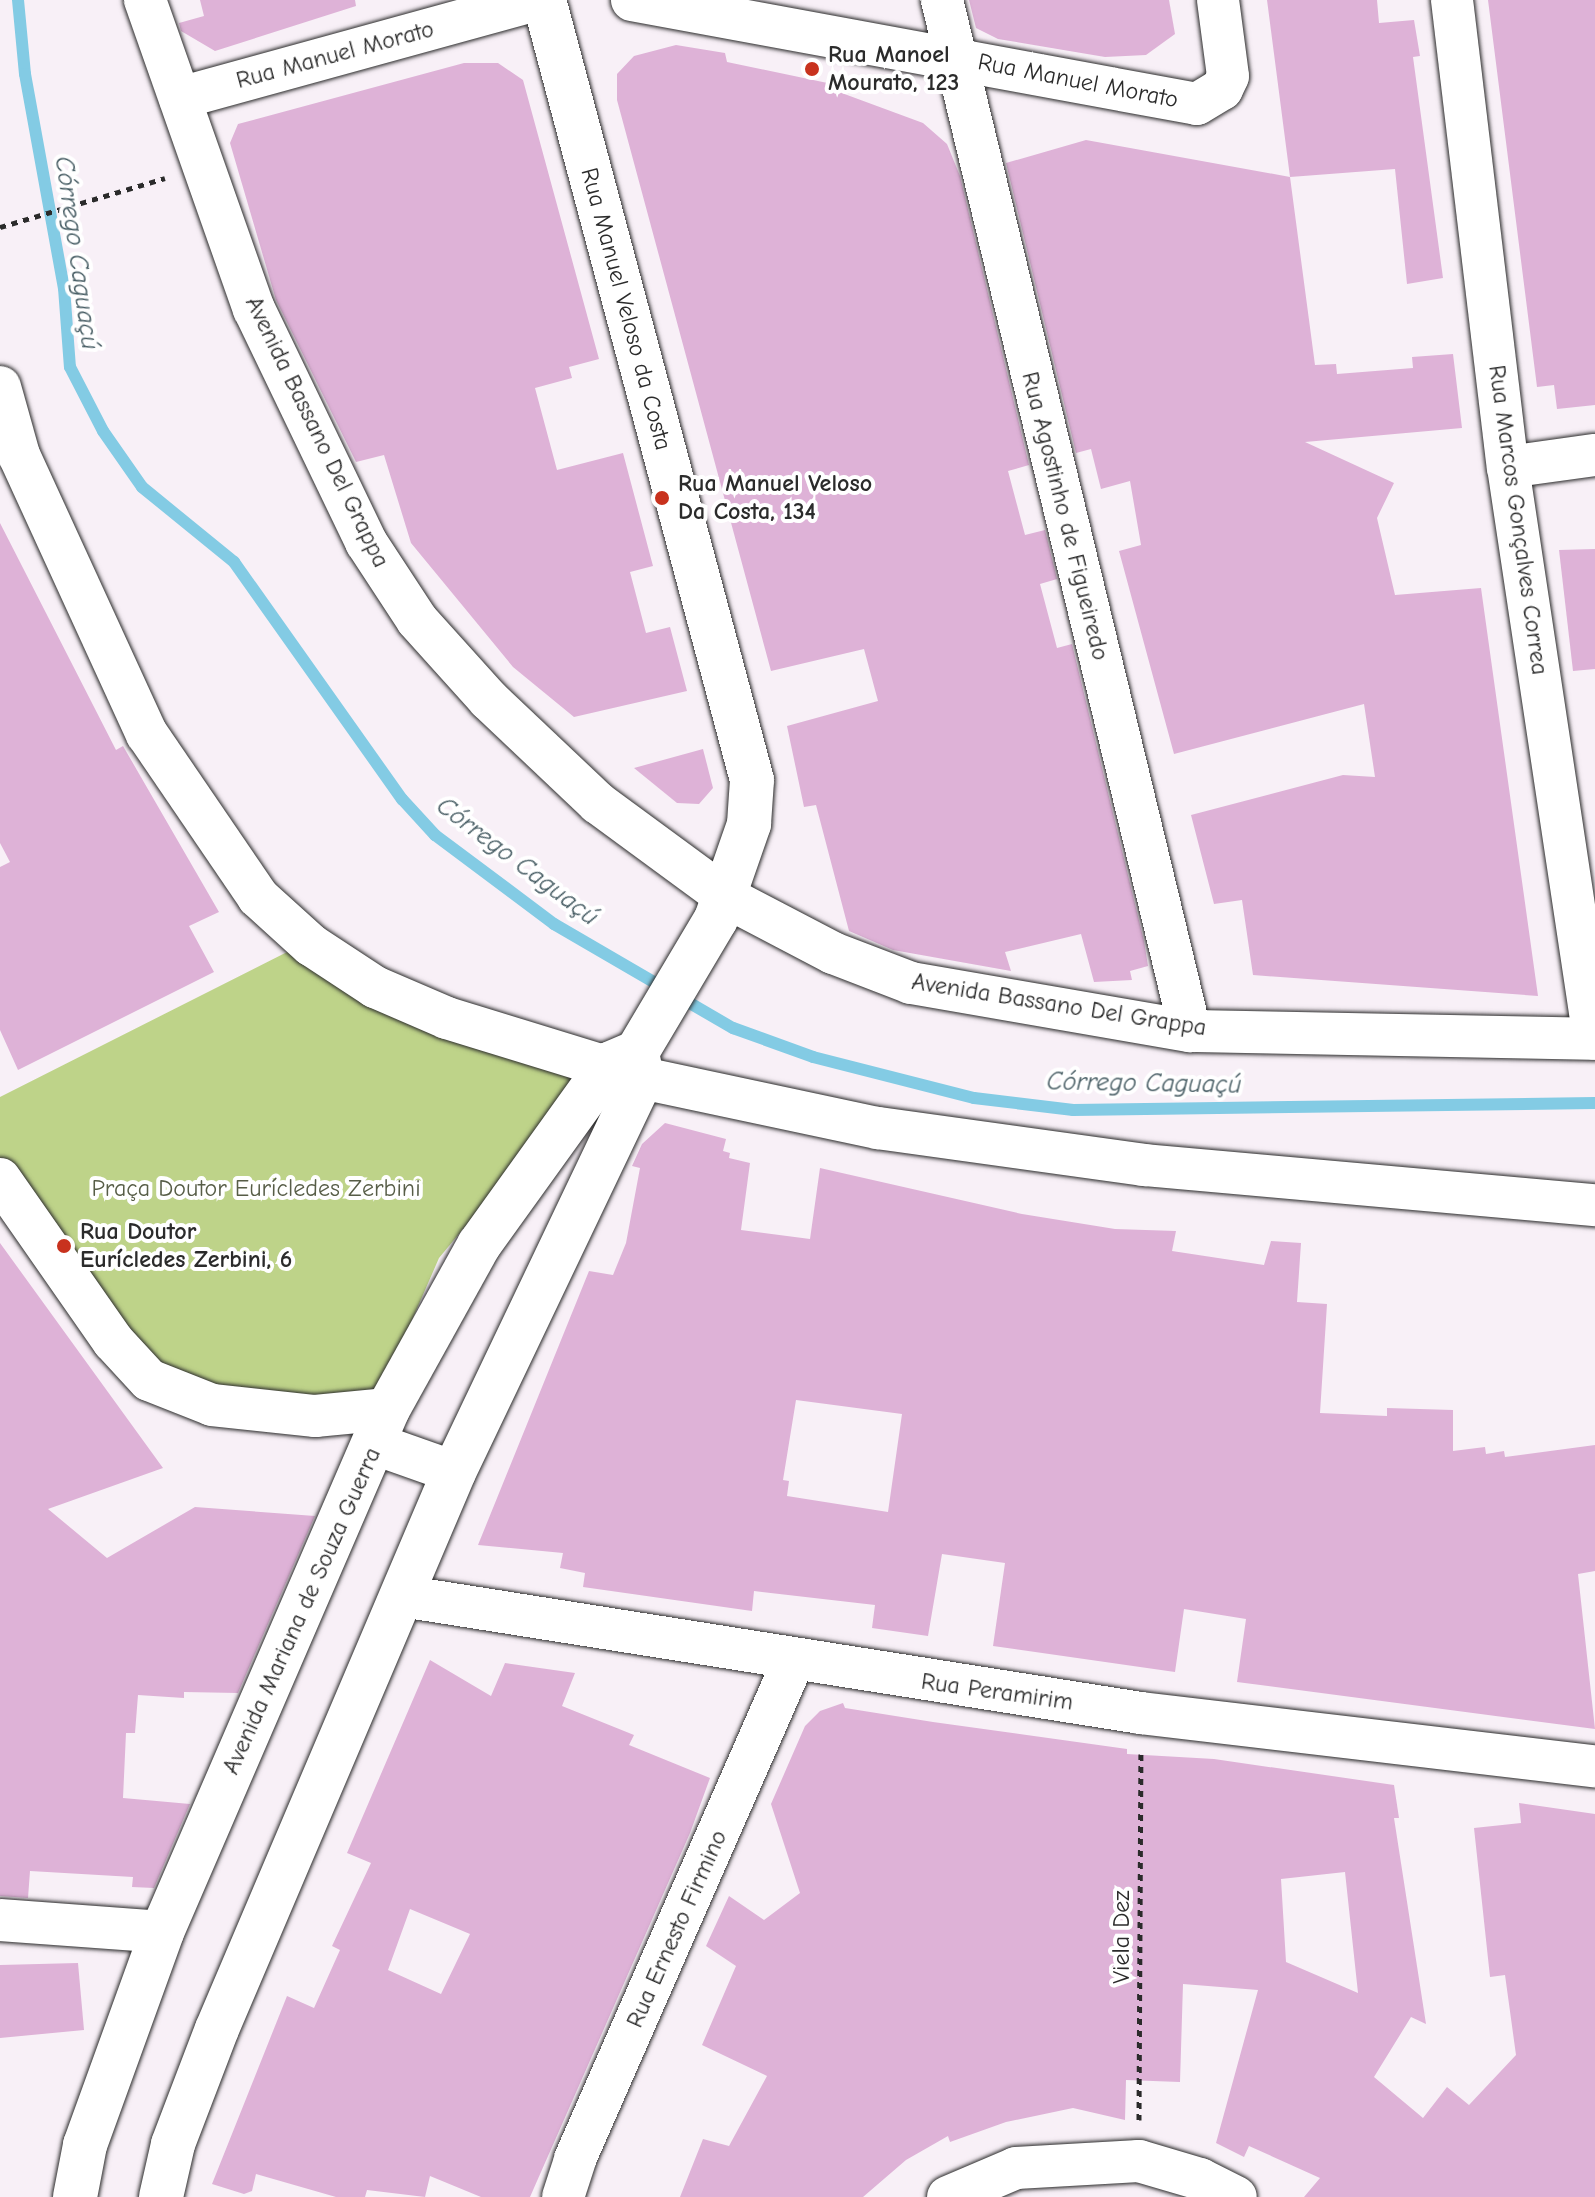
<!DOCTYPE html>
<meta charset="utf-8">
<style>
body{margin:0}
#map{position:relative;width:1595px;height:2197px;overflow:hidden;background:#f8f0f7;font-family:"Comic Neue",sans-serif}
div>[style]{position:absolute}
.green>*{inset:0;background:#bed389}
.stream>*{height:12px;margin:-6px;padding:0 6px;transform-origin:6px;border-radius:6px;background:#83cbe4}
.building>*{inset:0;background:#deb2d7}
.path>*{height:5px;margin-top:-2.5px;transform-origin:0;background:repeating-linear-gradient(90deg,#2b2b2b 0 6px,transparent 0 12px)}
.roads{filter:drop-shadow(0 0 2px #2b2b2b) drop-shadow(0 0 2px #2b2b2b)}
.minor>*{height:42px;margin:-21px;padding:0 21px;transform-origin:21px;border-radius:21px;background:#fff}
.major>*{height:44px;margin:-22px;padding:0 22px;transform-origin:22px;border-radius:22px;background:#fff}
.dots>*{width:22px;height:22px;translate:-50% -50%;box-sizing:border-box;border:4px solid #fff;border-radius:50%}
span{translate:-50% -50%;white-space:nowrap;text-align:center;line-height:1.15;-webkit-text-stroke:8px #fff;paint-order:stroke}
.street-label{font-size:24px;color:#2b2b2b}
.poi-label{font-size:24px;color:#2b2b2b;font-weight:700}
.left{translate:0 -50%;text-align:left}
.park-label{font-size:24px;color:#575d47}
.water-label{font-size:26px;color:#455b62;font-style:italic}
</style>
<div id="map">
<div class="green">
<div style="clip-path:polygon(297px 947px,597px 1067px,439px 1258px,378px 1398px,303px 1405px,175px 1383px,64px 1248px,0 1158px,0 1097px)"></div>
</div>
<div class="stream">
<div style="left:18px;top:0;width:74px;rotate:84.6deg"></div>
<div style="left:25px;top:74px;width:218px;rotate:79.7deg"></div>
<div style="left:64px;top:288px;width:79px;rotate:85.7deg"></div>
<div style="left:70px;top:367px;width:72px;rotate:62.7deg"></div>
<div style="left:103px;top:431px;width:68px;rotate:55.1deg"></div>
<div style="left:142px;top:487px;width:119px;rotate:39.2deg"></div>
<div style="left:234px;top:562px;width:291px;rotate:54.7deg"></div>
<div style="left:402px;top:799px;width:49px;rotate:47.5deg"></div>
<div style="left:435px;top:835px;width:149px;rotate:36.8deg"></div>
<div style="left:554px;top:924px;width:207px;rotate:30.2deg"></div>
<div style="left:733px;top:1028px;width:85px;rotate:19.9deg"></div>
<div style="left:813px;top:1057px;width:166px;rotate:14.3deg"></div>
<div style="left:974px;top:1098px;width:100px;rotate:6.9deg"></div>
<div style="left:1073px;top:1110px;width:522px;rotate:-0.77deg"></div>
</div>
<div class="building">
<div style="clip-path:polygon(200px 0,355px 0,356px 6px,215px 51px,181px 31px,179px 23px,204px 16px)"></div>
<div style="clip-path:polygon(969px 0,1169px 0,1175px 34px,1146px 55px,1105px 57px,998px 39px,976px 28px)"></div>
<div style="clip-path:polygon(1267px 0,1377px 0,1379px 23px,1414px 20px,1420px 56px,1413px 57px,1443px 278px,1407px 284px,1395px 169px,1290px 177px,1315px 365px,1336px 364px,1337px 374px,1413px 368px,1412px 357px,1453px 354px,1462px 428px,1305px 442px,1394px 483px,1377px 518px,1395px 595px,1481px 588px,1538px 996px,1253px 975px,1242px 900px,1214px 904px,1191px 815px,1343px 775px,1375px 777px,1364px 704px,1174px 754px,1119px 551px,1141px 545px,1130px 481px,1101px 489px,1091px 449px,1076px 453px,1006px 163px,1086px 140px,1290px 177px)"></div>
<div style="clip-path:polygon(1488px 0,1595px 0,1595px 405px,1557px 409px,1554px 385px,1537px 387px)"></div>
<div style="clip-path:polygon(676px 45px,725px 53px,727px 62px,837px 85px,839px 92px,923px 123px,947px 144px,960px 176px,1029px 465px,1008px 471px,1025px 535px,1045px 530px,1057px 579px,1040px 584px,1057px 648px,1072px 644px,1144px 941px,1148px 966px,1130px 971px,1132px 980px,1094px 982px,1081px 934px,1005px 952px,1011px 971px,893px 950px,849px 931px,816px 805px,804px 807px,787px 726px,878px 701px,864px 649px,771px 671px,617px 100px,617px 74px,634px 56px)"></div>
<div style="clip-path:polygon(464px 63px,498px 63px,523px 80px,599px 359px,569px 367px,572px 378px,535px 388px,557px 470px,623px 453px,653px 566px,630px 572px,646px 633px,670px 627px,687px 691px,574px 717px,513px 667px,411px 543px,384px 455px,356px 462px,276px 300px,230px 143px,238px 124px)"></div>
<div style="clip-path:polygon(0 523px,116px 750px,123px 746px,219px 912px,189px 926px,214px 972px,18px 1070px,0 1030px,0 867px,10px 862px,0 843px)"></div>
<div style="clip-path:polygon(1595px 549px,1595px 669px,1573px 671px,1559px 550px)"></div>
<div style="clip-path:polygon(703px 749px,713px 788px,699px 804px,677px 803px,634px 768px)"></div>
<div style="clip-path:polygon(evenodd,665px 1123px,726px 1139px,723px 1151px,730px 1153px,729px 1158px,750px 1163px,741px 1230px,810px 1239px,820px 1168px,1022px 1214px,1115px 1229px,1176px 1231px,1172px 1251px,1264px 1265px,1271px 1241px,1301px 1243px,1297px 1302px,1327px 1304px,1320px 1413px,1387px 1416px,1387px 1408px,1453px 1410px,1453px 1451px,1485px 1447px,1486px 1454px,1504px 1451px,1505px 1457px,1595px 1445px,1595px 1571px,1578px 1574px,1595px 1729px,1237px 1682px,1246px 1619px,1184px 1609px,1175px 1672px,993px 1646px,1005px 1563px,942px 1554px,928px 1636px,872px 1628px,875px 1605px,754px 1591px,752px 1611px,583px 1587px,585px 1573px,560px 1568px,563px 1553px,478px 1545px,589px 1271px,613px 1275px,626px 1243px,640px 1168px,632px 1166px,642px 1144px,665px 1123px,796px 1400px,902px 1414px,888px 1512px,787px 1496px,789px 1481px,783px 1480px,796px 1400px)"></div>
<div style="clip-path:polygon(0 1243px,163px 1468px,48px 1509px,107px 1558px,195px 1507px,315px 1516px,238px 1693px,184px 1692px,184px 1698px,138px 1695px,135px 1733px,126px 1733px,123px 1798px,190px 1804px,154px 1888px,132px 1887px,133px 1877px,30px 1871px,28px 1898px,0 1896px)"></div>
<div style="clip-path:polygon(evenodd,430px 1660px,491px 1696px,505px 1663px,575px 1673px,562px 1706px,634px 1735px,629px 1745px,710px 1778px,690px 1833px,530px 2197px,481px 2197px,430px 2176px,425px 2197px,367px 2190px,365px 2197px,336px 2197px,256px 2174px,252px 2191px,244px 2194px,212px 2184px,287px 1996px,314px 2008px,340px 1950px,332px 1946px,371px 1863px,347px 1853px,430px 1660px,410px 1909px,470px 1934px,441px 1994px,388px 1970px,410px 1909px)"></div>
<div style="clip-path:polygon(evenodd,843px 1703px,845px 1708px,933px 1722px,1127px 1749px,1127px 1754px,1214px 1759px,1394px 1785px,1399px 1818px,1394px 1818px,1426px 2024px,1411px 2017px,1374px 2077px,1423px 2118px,1447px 2087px,1469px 2105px,1516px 2055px,1505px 1975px,1490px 1977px,1474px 1828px,1521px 1823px,1519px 1803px,1595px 1814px,1595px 2197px,1304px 2197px,1320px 2178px,1249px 2146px,1244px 2157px,1216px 2143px,1258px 1990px,1183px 1984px,1180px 2082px,1126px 2080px,1125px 2120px,1073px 2108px,1006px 2122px,950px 2142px,948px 2136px,906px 2160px,863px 2197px,680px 2197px,703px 2139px,729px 2146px,767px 2076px,702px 2045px,736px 1966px,706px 1946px,729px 1896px,764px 1920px,800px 1893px,771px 1804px,805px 1726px,820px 1711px,843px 1703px,1345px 1872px,1358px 1993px,1286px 1962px,1281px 1879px,1345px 1872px)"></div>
<div style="clip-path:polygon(78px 1963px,84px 2030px,0 2038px,0 1965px)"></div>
</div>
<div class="path">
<div style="left:0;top:227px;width:172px;rotate:-16.5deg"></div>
<div style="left:1139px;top:2120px;width:366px;rotate:-89.7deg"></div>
</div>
<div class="roads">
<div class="minor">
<div style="left:145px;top:0;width:328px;rotate:70.6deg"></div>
<div style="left:254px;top:309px;width:259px;rotate:64.3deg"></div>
<div style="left:366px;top:542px;width:93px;rotate:56.8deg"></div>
<div style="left:417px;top:620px;width:108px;rotate:48deg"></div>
<div style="left:489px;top:700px;width:150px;rotate:43.4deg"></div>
<div style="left:598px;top:803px;width:159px;rotate:36.3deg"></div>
<div style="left:726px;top:897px;width:121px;rotate:27.6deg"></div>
<div style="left:833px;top:953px;width:84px;rotate:21deg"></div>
<div style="left:911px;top:983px;width:283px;rotate:9.8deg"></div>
<div style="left:1190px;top:1031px;width:405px;rotate:1.1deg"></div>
<div style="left:632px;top:0;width:574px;rotate:10.43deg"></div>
<div style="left:1197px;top:104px;width:29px;rotate:-31deg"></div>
<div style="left:1222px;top:89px;width:14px;rotate:-65deg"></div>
<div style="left:1228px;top:76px;width:77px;rotate:-97.5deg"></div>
<div style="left:942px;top:0;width:1060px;rotate:76.47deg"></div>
<div style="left:1452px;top:0;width:470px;rotate:83.2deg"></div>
<div style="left:1508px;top:467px;width:578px;rotate:81.45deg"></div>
<div style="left:180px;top:98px;width:369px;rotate:-15.4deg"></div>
<div style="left:0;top:387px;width:71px;rotate:74.4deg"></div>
<div style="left:19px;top:455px;width:307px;rotate:65.4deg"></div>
<div style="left:147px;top:734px;width:197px;rotate:55.7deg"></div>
<div style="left:258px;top:897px;width:72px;rotate:42.2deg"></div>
<div style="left:311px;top:945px;width:77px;rotate:33.3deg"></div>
<div style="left:375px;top:987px;width:78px;rotate:23.3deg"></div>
<div style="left:447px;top:1018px;width:204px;rotate:17.1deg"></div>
<div style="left:642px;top:1078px;width:241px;rotate:12deg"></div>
<div style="left:878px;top:1128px;width:269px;rotate:7.9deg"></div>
<div style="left:1144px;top:1165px;width:453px;rotate:5.1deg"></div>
<div style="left:1508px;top:467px;width:88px;rotate:-7.9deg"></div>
<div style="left:0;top:1179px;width:198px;rotate:55.1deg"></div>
<div style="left:113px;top:1341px;width:53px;rotate:47.3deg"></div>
<div style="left:149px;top:1380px;width:68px;rotate:21.6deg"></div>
<div style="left:212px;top:1405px;width:104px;rotate:6.1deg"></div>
<div style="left:315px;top:1416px;width:73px;rotate:-5.5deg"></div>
<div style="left:375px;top:1444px;width:84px;rotate:19.5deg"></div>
<div style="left:402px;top:1596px;width:748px;rotate:9deg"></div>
<div style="left:1141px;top:1713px;width:457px;rotate:6.7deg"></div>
<div style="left:0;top:1920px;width:162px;rotate:4.2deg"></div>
<div style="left:563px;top:2197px;width:40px;rotate:-72deg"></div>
<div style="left:575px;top:2159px;width:543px;rotate:-66.32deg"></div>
<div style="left:948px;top:2197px;width:74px;rotate:-23.1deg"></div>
<div style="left:1016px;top:2168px;width:123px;rotate:-3.3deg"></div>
<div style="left:1139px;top:2161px;width:64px;rotate:16.4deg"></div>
<div style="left:1200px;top:2179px;width:40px;rotate:26.6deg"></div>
</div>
<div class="major">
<div style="left:75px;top:2197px;width:53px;rotate:-79.1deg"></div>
<div style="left:85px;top:2145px;width:226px;rotate:-70.1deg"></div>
<div style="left:162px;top:1932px;width:570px;rotate:-66.63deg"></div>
<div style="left:388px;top:1409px;width:188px;rotate:-61deg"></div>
<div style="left:479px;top:1245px;width:223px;rotate:-54.3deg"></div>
<div style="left:609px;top:1064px;width:30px;rotate:-23deg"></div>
<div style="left:637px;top:1052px;width:155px;rotate:-59.3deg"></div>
<div style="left:716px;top:919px;width:101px;rotate:-70.8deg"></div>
<div style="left:749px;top:824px;width:44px;rotate:-86.1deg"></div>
<div style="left:752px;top:780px;width:807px;rotate:-104.93deg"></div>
<div style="left:161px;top:2197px;width:54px;rotate:-77.2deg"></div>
<div style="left:173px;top:2144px;width:123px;rotate:-69.1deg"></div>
<div style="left:217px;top:2029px;width:605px;rotate:-66.95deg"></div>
<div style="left:454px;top:1472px;width:437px;rotate:-64.5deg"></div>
<div style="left:642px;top:1078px;width:26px;rotate:-101deg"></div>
</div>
</div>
<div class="dots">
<div style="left:812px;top:69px;background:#c8321e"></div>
<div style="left:662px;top:498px;background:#c8321e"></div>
<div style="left:64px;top:1246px;background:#c8321e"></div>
</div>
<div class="street-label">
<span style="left:335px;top:55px;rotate:-15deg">Rua Manuel Morato</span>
<span style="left:1078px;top:81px;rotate:11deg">Rua Manuel Morato</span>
<span style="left:626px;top:309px;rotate:75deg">Rua Manuel Veloso da Costa</span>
<span style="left:317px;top:432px;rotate:64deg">Avenida Bassano Del Grappa</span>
<span style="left:1065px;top:516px;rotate:76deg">Rua Agostinho de Figueiredo</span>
<span style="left:1518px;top:520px;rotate:82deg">Rua Marcos Gonçalves Correa</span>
<span style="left:1059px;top:1005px;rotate:9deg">Avenida Bassano Del Grappa</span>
<span style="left:302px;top:1611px;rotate:-66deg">Avenida Mariana de Souza Guerra</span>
<span style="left:997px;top:1692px;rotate:8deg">Rua Peramirim</span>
<span style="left:677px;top:1929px;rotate:-66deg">Rua Ernesto Firmino</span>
<span style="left:1122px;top:1937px;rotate:-90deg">Viela Dez</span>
</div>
<div class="poi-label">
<span class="left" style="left:828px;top:69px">Rua Manoel<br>Mourato, 123</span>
<span class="left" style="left:678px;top:498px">Rua Manuel Veloso<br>Da Costa, 134</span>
<span class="left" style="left:80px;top:1246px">Rua Doutor<br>Eurícledes Zerbini, 6</span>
</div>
<div class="park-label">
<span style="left:256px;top:1189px">Praça Doutor Eurícledes Zerbini</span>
</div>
<div class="water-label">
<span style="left:76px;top:253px;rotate:82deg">Córrego Caguaçú</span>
<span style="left:517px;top:862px;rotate:37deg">Córrego Caguaçú</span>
<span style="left:1144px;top:1084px;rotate:1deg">Córrego Caguaçú</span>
</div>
</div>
